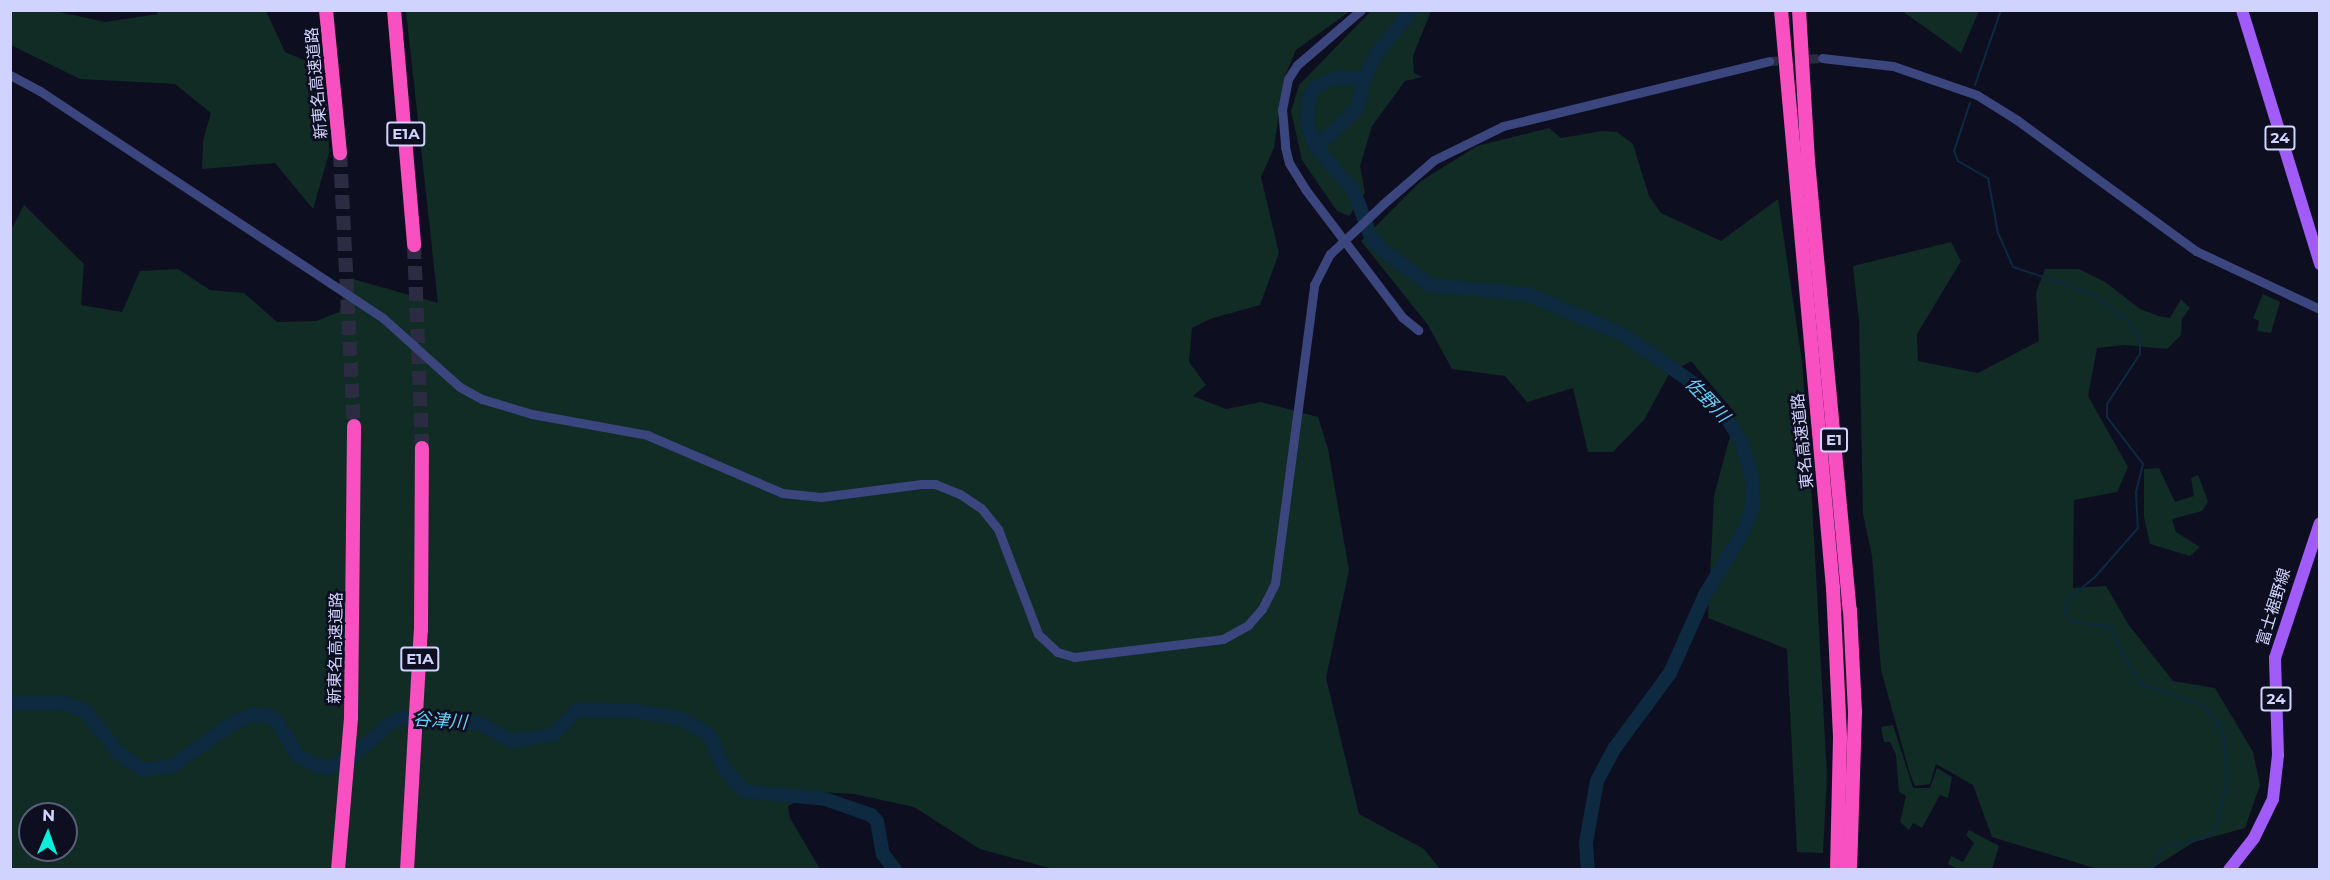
<!DOCTYPE html>
<meta charset="utf-8">
<style>
body{margin:0}
#map{position:relative;width:2330px;height:880px;overflow:hidden;background:#0e0e21;font-family:Montserrat,"Noto Sans JP",sans-serif}
div>[style]{position:absolute}
.green>*{inset:0;background:#112b25}
.stream>*{height:2px;margin:-1px;padding:0 1px;transform-origin:1px;border-radius:1px;background:#0d2a41}
.river>*{height:14px;margin:-7px;padding:0 7px;transform-origin:7px;border-radius:7px;background:#0d2a41}
.minor-tunnel>*{height:9px;margin-top:-4.5px;transform-origin:0;background:repeating-linear-gradient(90deg,#2b2c42 0 9px,transparent 0 13.5px)}
.highway-tunnel>*{height:14px;margin-top:-7px;transform-origin:0;background:repeating-linear-gradient(90deg,#2b2c42 0 14px,transparent 0 21px)}
.minor>*{height:9px;margin:-4.5px;padding:0 4.5px;transform-origin:4.5px;border-radius:4.5px;background:#3b457e}
.major>*{height:12px;margin:-6px;padding:0 6px;transform-origin:6px;border-radius:6px;background:#a05bf9}
.highway>*{height:14px;margin:-7px;padding:0 7px;transform-origin:7px;border-radius:7px;background:#f950c1}
span{translate:-50% -50%;white-space:nowrap;text-align:center;line-height:1.15;-webkit-text-stroke:5px #0e0e21;paint-order:stroke}
.shield-label span{padding:2px 4px;background:#0e0e21;border:2px solid;border-radius:4px;-webkit-text-stroke-width:0}
.shield-label{font-size:15px;color:#d0d3fd;font-weight:700}
.street-label{font-size:16px;color:#d0d3fd}
.water-label{font-size:18px;color:#62d0f9;font-style:italic}
.frame{position:absolute;inset:0;border:12px solid #d0d3fd;pointer-events:none}
.north{position:absolute;left:18px;top:802px;width:60px;height:60px;box-sizing:border-box;background:#0e0e21;border:2px solid #5c5d79;border-radius:50%;rotate:2deg;font-size:16px;font-weight:700;line-height:24px;text-align:center;color:#d0d3fd}
.north::after{content:'';display:block;margin:auto;width:21px;height:27px;background:#09f1dc;clip-path:polygon(50% 0,100% 100%,50% 72%,0 100%)}
</style>
<div id="map">
<div class="green">
<div style="clip-path:polygon(10px 11px,55px 11px,105px 22px,158px 14px,156px 11px,266px 11px,285px 52px,311px 63px,328px 106px,329px 153px,313px 209px,275px 163px,202px 169px,203px 141px,211px 113px,175px 84px,80px 79px,11px 45px)"></div>
<div style="clip-path:polygon(evenodd,406px 11px,1350px 11px,1296px 50px,1284px 78px,1274px 148px,1261px 177px,1279px 253px,1260px 305px,1210px 319px,1192px 328px,1189px 362px,1206px 385px,1193px 396px,1226px 409px,1261px 402px,1318px 417px,1328px 449px,1349px 570px,1326px 678px,1359px 814px,1424px 849px,1440px 869px,1053px 869px,980px 849px,914px 807px,854px 794px,818px 792px,788px 806px,790px 818px,820px 869px,11px 869px,10px 232px,24px 205px,84px 264px,81px 305px,122px 312px,140px 271px,178px 269px,210px 290px,244px 293px,277px 322px,316px 321px,339px 312px,349px 278px,438px 303px,406px 11px,30px 814px,66px 814px,66px 850px,30px 850px,30px 814px)"></div>
<div style="clip-path:polygon(1371px 11px,1431px 11px,1413px 56px,1414px 73px,1422px 77px,1405px 81px,1372px 126px,1360px 166px,1365px 193px,1349px 216px,1337px 211px,1302px 160px,1291px 111px,1299px 85px)"></div>
<div style="clip-path:polygon(1902px 11px,1979px 11px,1961px 53px)"></div>
<div style="clip-path:polygon(1549px 128px,1561px 138px,1602px 131px,1617px 132px,1633px 144px,1649px 196px,1661px 213px,1721px 241px,1778px 199px,1802px 361px,1812px 501px,1827px 776px,1823px 853px,1797px 852px,1787px 649px,1708px 618px,1714px 496px,1736px 414px,1691px 361px,1669px 374px,1644px 420px,1613px 452px,1588px 452px,1573px 388px,1527px 402px,1505px 376px,1452px 369px,1428px 325px,1361px 241px,1421px 181px,1477px 146px)"></div>
<div style="clip-path:polygon(1951px 242px,1961px 261px,1917px 334px,1918px 361px,1978px 373px,2039px 341px,2036px 293px,2045px 269px,2079px 269px,2105px 282px,2140px 309px,2159px 316px,2170px 318px,2181px 299px,2190px 308px,2182px 319px,2181px 335px,2167px 349px,2125px 345px,2097px 348px,2088px 396px,2128px 467px,2117px 492px,2074px 500px,2073px 588px,2106px 586px,2128px 624px,2173px 681px,2215px 688px,2253px 752px,2260px 785px,2245px 828px,2194px 842px,2151px 869px,2098px 869px,1992px 837px,1973px 785px,1936px 764px,1930px 784px,1915px 786px,1910px 774px,1881px 670px,1872px 556px,1863px 514px,1859px 321px,1853px 266px)"></div>
<div style="clip-path:polygon(2263px 294px,2280px 302px,2271px 333px,2257px 331px,2259px 321px,2253px 318px)"></div>
<div style="clip-path:polygon(2159px 468px,2175px 502px,2194px 496px,2191px 478px,2198px 475px,2205px 493px,2208px 502px,2202px 511px,2172px 519px,2176px 532px,2200px 547px,2190px 556px,2150px 544px,2144px 517px,2144px 469px)"></div>
<div style="clip-path:polygon(1893px 725px,1913px 788px,1930px 788px,1937px 768px,1952px 777px,1948px 798px,1940px 795px,1922px 828px,1913px 823px,1909px 830px,1900px 822px,1906px 796px,1899px 792px,1896px 755px,1890px 742px,1884px 742px,1881px 727px)"></div>
<div style="clip-path:polygon(1969px 830px,1999px 846px,1992px 869px,1958px 869px,1948px 864px,1951px 856px,1963px 862px,1974px 843px,1966px 835px)"></div>
</div>
<div class="stream">
<div style="left:1975px;top:85px;width:79px;rotate:-70.9deg"></div>
<div style="left:1970px;top:103px;width:51px;rotate:108.4deg"></div>
<div style="left:1954px;top:151px;width:11px;rotate:68deg"></div>
<div style="left:1958px;top:161px;width:34px;rotate:30deg"></div>
<div style="left:1988px;top:178px;width:56px;rotate:79.7deg"></div>
<div style="left:1998px;top:233px;width:37px;rotate:66deg"></div>
<div style="left:2013px;top:267px;width:82px;rotate:18.4deg"></div>
<div style="left:2091px;top:293px;width:45px;rotate:36.9deg"></div>
<div style="left:2127px;top:320px;width:26px;rotate:59deg"></div>
<div style="left:2140px;top:342px;width:12px;rotate:90deg"></div>
<div style="left:2140px;top:354px;width:60px;rotate:123.4deg"></div>
<div style="left:2107px;top:404px;width:13px;rotate:90deg"></div>
<div style="left:2107px;top:417px;width:59px;rotate:52.5deg"></div>
<div style="left:2143px;top:464px;width:30px;rotate:104deg"></div>
<div style="left:2136px;top:493px;width:35px;rotate:87deg"></div>
<div style="left:2138px;top:528px;width:65px;rotate:131.3deg"></div>
<div style="left:2095px;top:577px;width:34px;rotate:140deg"></div>
<div style="left:2069px;top:599px;width:12px;rotate:110deg"></div>
<div style="left:2065px;top:610px;width:14px;rotate:56deg"></div>
<div style="left:2073px;top:622px;width:36px;rotate:6deg"></div>
<div style="left:2109px;top:626px;width:59px;rotate:63deg"></div>
<div style="left:2136px;top:679px;width:10px;rotate:37deg"></div>
<div style="left:2144px;top:685px;width:59px;rotate:18.7deg"></div>
<div style="left:2200px;top:704px;width:23px;rotate:45deg"></div>
<div style="left:2216px;top:720px;width:20px;rotate:66deg"></div>
<div style="left:2224px;top:738px;width:44px;rotate:86.1deg"></div>
<div style="left:2227px;top:782px;width:45px;rotate:102.8deg"></div>
<div style="left:2217px;top:826px;width:16px;rotate:133deg"></div>
<div style="left:2206px;top:838px;width:45px;rotate:167.2deg"></div>
<div style="left:2162px;top:848px;width:24px;rotate:114deg"></div>
</div>
<div class="river">
<div style="left:1364px;top:79px;width:26px;rotate:-176deg"></div>
<div style="left:1338px;top:77px;width:25px;rotate:157deg"></div>
<div style="left:1315px;top:87px;width:13px;rotate:119deg"></div>
<div style="left:1309px;top:98px;width:26px;rotate:94deg"></div>
<div style="left:1307px;top:124px;width:25px;rotate:69deg"></div>
<div style="left:1316px;top:147px;width:58px;rotate:49.2deg"></div>
<div style="left:1354px;top:191px;width:52px;rotate:69.8deg"></div>
<div style="left:1372px;top:240px;width:19px;rotate:43deg"></div>
<div style="left:1386px;top:253px;width:54px;rotate:36deg"></div>
<div style="left:1430px;top:285px;width:97px;rotate:5.3deg"></div>
<div style="left:1527px;top:294px;width:105px;rotate:22.9deg"></div>
<div style="left:1624px;top:335px;width:84px;rotate:34.8deg"></div>
<div style="left:1693px;top:383px;width:43px;rotate:44.1deg"></div>
<div style="left:1724px;top:413px;width:35px;rotate:59deg"></div>
<div style="left:1742px;top:443px;width:37px;rotate:74deg"></div>
<div style="left:1752px;top:479px;width:27px;rotate:88deg"></div>
<div style="left:1753px;top:506px;width:26px;rotate:111deg"></div>
<div style="left:1744px;top:530px;width:76px;rotate:121deg"></div>
<div style="left:1705px;top:595px;width:85px;rotate:114.2deg"></div>
<div style="left:1670px;top:673px;width:94px;rotate:126.4deg"></div>
<div style="left:1614px;top:749px;width:36px;rotate:118deg"></div>
<div style="left:1597px;top:781px;width:63px;rotate:100.1deg"></div>
<div style="left:1586px;top:843px;width:27px;rotate:86deg"></div>
<div style="left:1316px;top:147px;width:56px;rotate:-42.8deg"></div>
<div style="left:1357px;top:109px;width:31px;rotate:-77deg"></div>
<div style="left:1364px;top:79px;width:29px;rotate:-63deg"></div>
<div style="left:1377px;top:53px;width:55px;rotate:-50.9deg"></div>
<div style="left:10px;top:703px;width:53px"></div>
<div style="left:63px;top:703px;width:22px;rotate:18deg"></div>
<div style="left:84px;top:710px;width:55px;rotate:50.9deg"></div>
<div style="left:119px;top:753px;width:29px;rotate:35deg"></div>
<div style="left:143px;top:770px;width:29px;rotate:-8deg"></div>
<div style="left:172px;top:766px;width:75px;rotate:-35.2deg"></div>
<div style="left:233px;top:723px;width:22px;rotate:-22deg"></div>
<div style="left:253px;top:715px;width:16px;rotate:4deg"></div>
<div style="left:269px;top:716px;width:9px;rotate:32deg"></div>
<div style="left:277px;top:721px;width:39px;rotate:60deg"></div>
<div style="left:297px;top:755px;width:24px;rotate:28deg"></div>
<div style="left:318px;top:766px;width:11px;rotate:10deg"></div>
<div style="left:329px;top:768px;width:28px;rotate:-27deg"></div>
<div style="left:354px;top:755px;width:47px;rotate:-41.5deg"></div>
<div style="left:389px;top:724px;width:14px;rotate:-25deg"></div>
<div style="left:402px;top:718px;width:77px;rotate:3.7deg"></div>
<div style="left:479px;top:723px;width:37px;rotate:29deg"></div>
<div style="left:511px;top:741px;width:42px;rotate:-8.1deg"></div>
<div style="left:553px;top:735px;width:35px;rotate:-46deg"></div>
<div style="left:577px;top:710px;width:57px;rotate:1deg"></div>
<div style="left:634px;top:711px;width:47px;rotate:8.7deg"></div>
<div style="left:680px;top:718px;width:34px;rotate:30deg"></div>
<div style="left:710px;top:735px;width:35px;rotate:68deg"></div>
<div style="left:723px;top:767px;width:32px;rotate:49deg"></div>
<div style="left:744px;top:791px;width:81px;rotate:5.6deg"></div>
<div style="left:825px;top:799px;width:49px;rotate:19.2deg"></div>
<div style="left:871px;top:815px;width:8px;rotate:45deg"></div>
<div style="left:877px;top:821px;width:34px;rotate:80deg"></div>
<div style="left:883px;top:854px;width:20px;rotate:53deg"></div>
</div>
<div class="minor-tunnel">
<div style="left:1769px;top:61px;width:53px;rotate:-3.2deg"></div>
</div>
<div class="highway-tunnel">
<div style="left:340px;top:153px;width:273px;rotate:87.1deg"></div>
<div style="left:414px;top:245px;width:203px;rotate:87.7deg"></div>
</div>
<div class="minor">
<div style="left:1361px;top:10px;width:84px;rotate:139.3deg"></div>
<div style="left:1297px;top:65px;width:17px;rotate:123deg"></div>
<div style="left:1288px;top:79px;width:31px;rotate:101deg"></div>
<div style="left:1282px;top:109px;width:38px;rotate:85deg"></div>
<div style="left:1285px;top:147px;width:16px;rotate:76deg"></div>
<div style="left:1289px;top:163px;width:31px;rotate:58deg"></div>
<div style="left:1305px;top:189px;width:161px;rotate:52.8deg"></div>
<div style="left:1402px;top:317px;width:21px;rotate:39deg"></div>
<div style="left:1822px;top:58px;width:71px;rotate:6.4deg"></div>
<div style="left:1893px;top:66px;width:89px;rotate:19deg"></div>
<div style="left:1977px;top:95px;width:47px;rotate:32deg"></div>
<div style="left:2017px;top:120px;width:222px;rotate:36.2deg"></div>
<div style="left:2196px;top:251px;width:137px;rotate:25.1deg"></div>
<div style="left:10px;top:75px;width:34px;rotate:28deg"></div>
<div style="left:40px;top:91px;width:411px;rotate:33.5deg"></div>
<div style="left:383px;top:318px;width:103px;rotate:41.9deg"></div>
<div style="left:460px;top:387px;width:25px;rotate:29deg"></div>
<div style="left:482px;top:399px;width:52px;rotate:16.7deg"></div>
<div style="left:532px;top:414px;width:117px;rotate:10.3deg"></div>
<div style="left:647px;top:435px;width:147px;rotate:23.2deg"></div>
<div style="left:782px;top:493px;width:39px;rotate:6deg"></div>
<div style="left:821px;top:497px;width:101px;rotate:-7.4deg"></div>
<div style="left:921px;top:484px;width:14px"></div>
<div style="left:935px;top:484px;width:27px;rotate:22deg"></div>
<div style="left:960px;top:494px;width:25px;rotate:34deg"></div>
<div style="left:981px;top:508px;width:27px;rotate:51deg"></div>
<div style="left:998px;top:529px;width:112px;rotate:69.1deg"></div>
<div style="left:1038px;top:634px;width:26px;rotate:43deg"></div>
<div style="left:1057px;top:652px;width:18px;rotate:16deg"></div>
<div style="left:1074px;top:657px;width:150px;rotate:-6.9deg"></div>
<div style="left:1223px;top:639px;width:29px;rotate:-29deg"></div>
<div style="left:1248px;top:625px;width:21px;rotate:-49deg"></div>
<div style="left:1262px;top:609px;width:29px;rotate:-63deg"></div>
<div style="left:1275px;top:583px;width:301px;rotate:-82.5deg"></div>
<div style="left:1314px;top:285px;width:35px;rotate:-63deg"></div>
<div style="left:1330px;top:254px;width:73px;rotate:-43.3deg"></div>
<div style="left:1383px;top:204px;width:67px;rotate:-40.8deg"></div>
<div style="left:1434px;top:160px;width:77px;rotate:-26.2deg"></div>
<div style="left:1503px;top:126px;width:274px;rotate:-13.7deg"></div>
</div>
<div class="major">
<div style="left:2242px;top:10px;width:266px;rotate:72.9deg"></div>
<div style="left:2229px;top:870px;width:41px;rotate:-52deg"></div>
<div style="left:2254px;top:838px;width:43px;rotate:-64deg"></div>
<div style="left:2273px;top:799px;width:44px;rotate:-83.5deg"></div>
<div style="left:2278px;top:755px;width:97px;rotate:-91.8deg"></div>
<div style="left:2275px;top:658px;width:142px;rotate:-71.6deg"></div>
</div>
<div class="highway">
<div style="left:326px;top:10px;width:144px;rotate:84.4deg"></div>
<div style="left:394px;top:10px;width:236px;rotate:85.1deg"></div>
<div style="left:1781px;top:10px;width:580px;rotate:84.86deg"></div>
<div style="left:1833px;top:588px;width:150px;rotate:87.3deg"></div>
<div style="left:1840px;top:738px;width:132px;rotate:91.3deg"></div>
<div style="left:1799px;top:10px;width:151px;rotate:86.6deg"></div>
<div style="left:1808px;top:161px;width:451px;rotate:84.7deg"></div>
<div style="left:1850px;top:610px;width:102px;rotate:87.2deg"></div>
<div style="left:1855px;top:712px;width:158px;rotate:91.8deg"></div>
<div style="left:338px;top:870px;width:153px;rotate:-85.1deg"></div>
<div style="left:351px;top:718px;width:292px;rotate:-89.4deg"></div>
<div style="left:407px;top:870px;width:240px;rotate:-86.7deg"></div>
<div style="left:421px;top:630px;width:182px;rotate:-89.7deg"></div>
</div>
<div class="shield-label">
<span style="left:406px;top:134px">E1A</span>
<span style="left:2280px;top:138px">24</span>
<span style="left:1834px;top:440px">E1</span>
<span style="left:420px;top:659px">E1A</span>
<span style="left:2276px;top:699px">24</span>
</div>
<div class="street-label">
<span style="left:317px;top:83px;rotate:-95deg">新東名高速道路</span>
<span style="left:1803px;top:441px;rotate:-96deg">東名高速道路</span>
<span style="left:2274px;top:607px;rotate:-73deg">富士裾野線</span>
<span style="left:336px;top:648px;rotate:-89deg">新東名高速道路</span>
</div>
<div class="water-label">
<span style="left:1707px;top:400px;rotate:46deg">佐野川</span>
<span style="left:440px;top:721px;rotate:4deg">谷津川</span>
</div>
<div class="frame"></div>
<div class="north">N</div>
</div>
